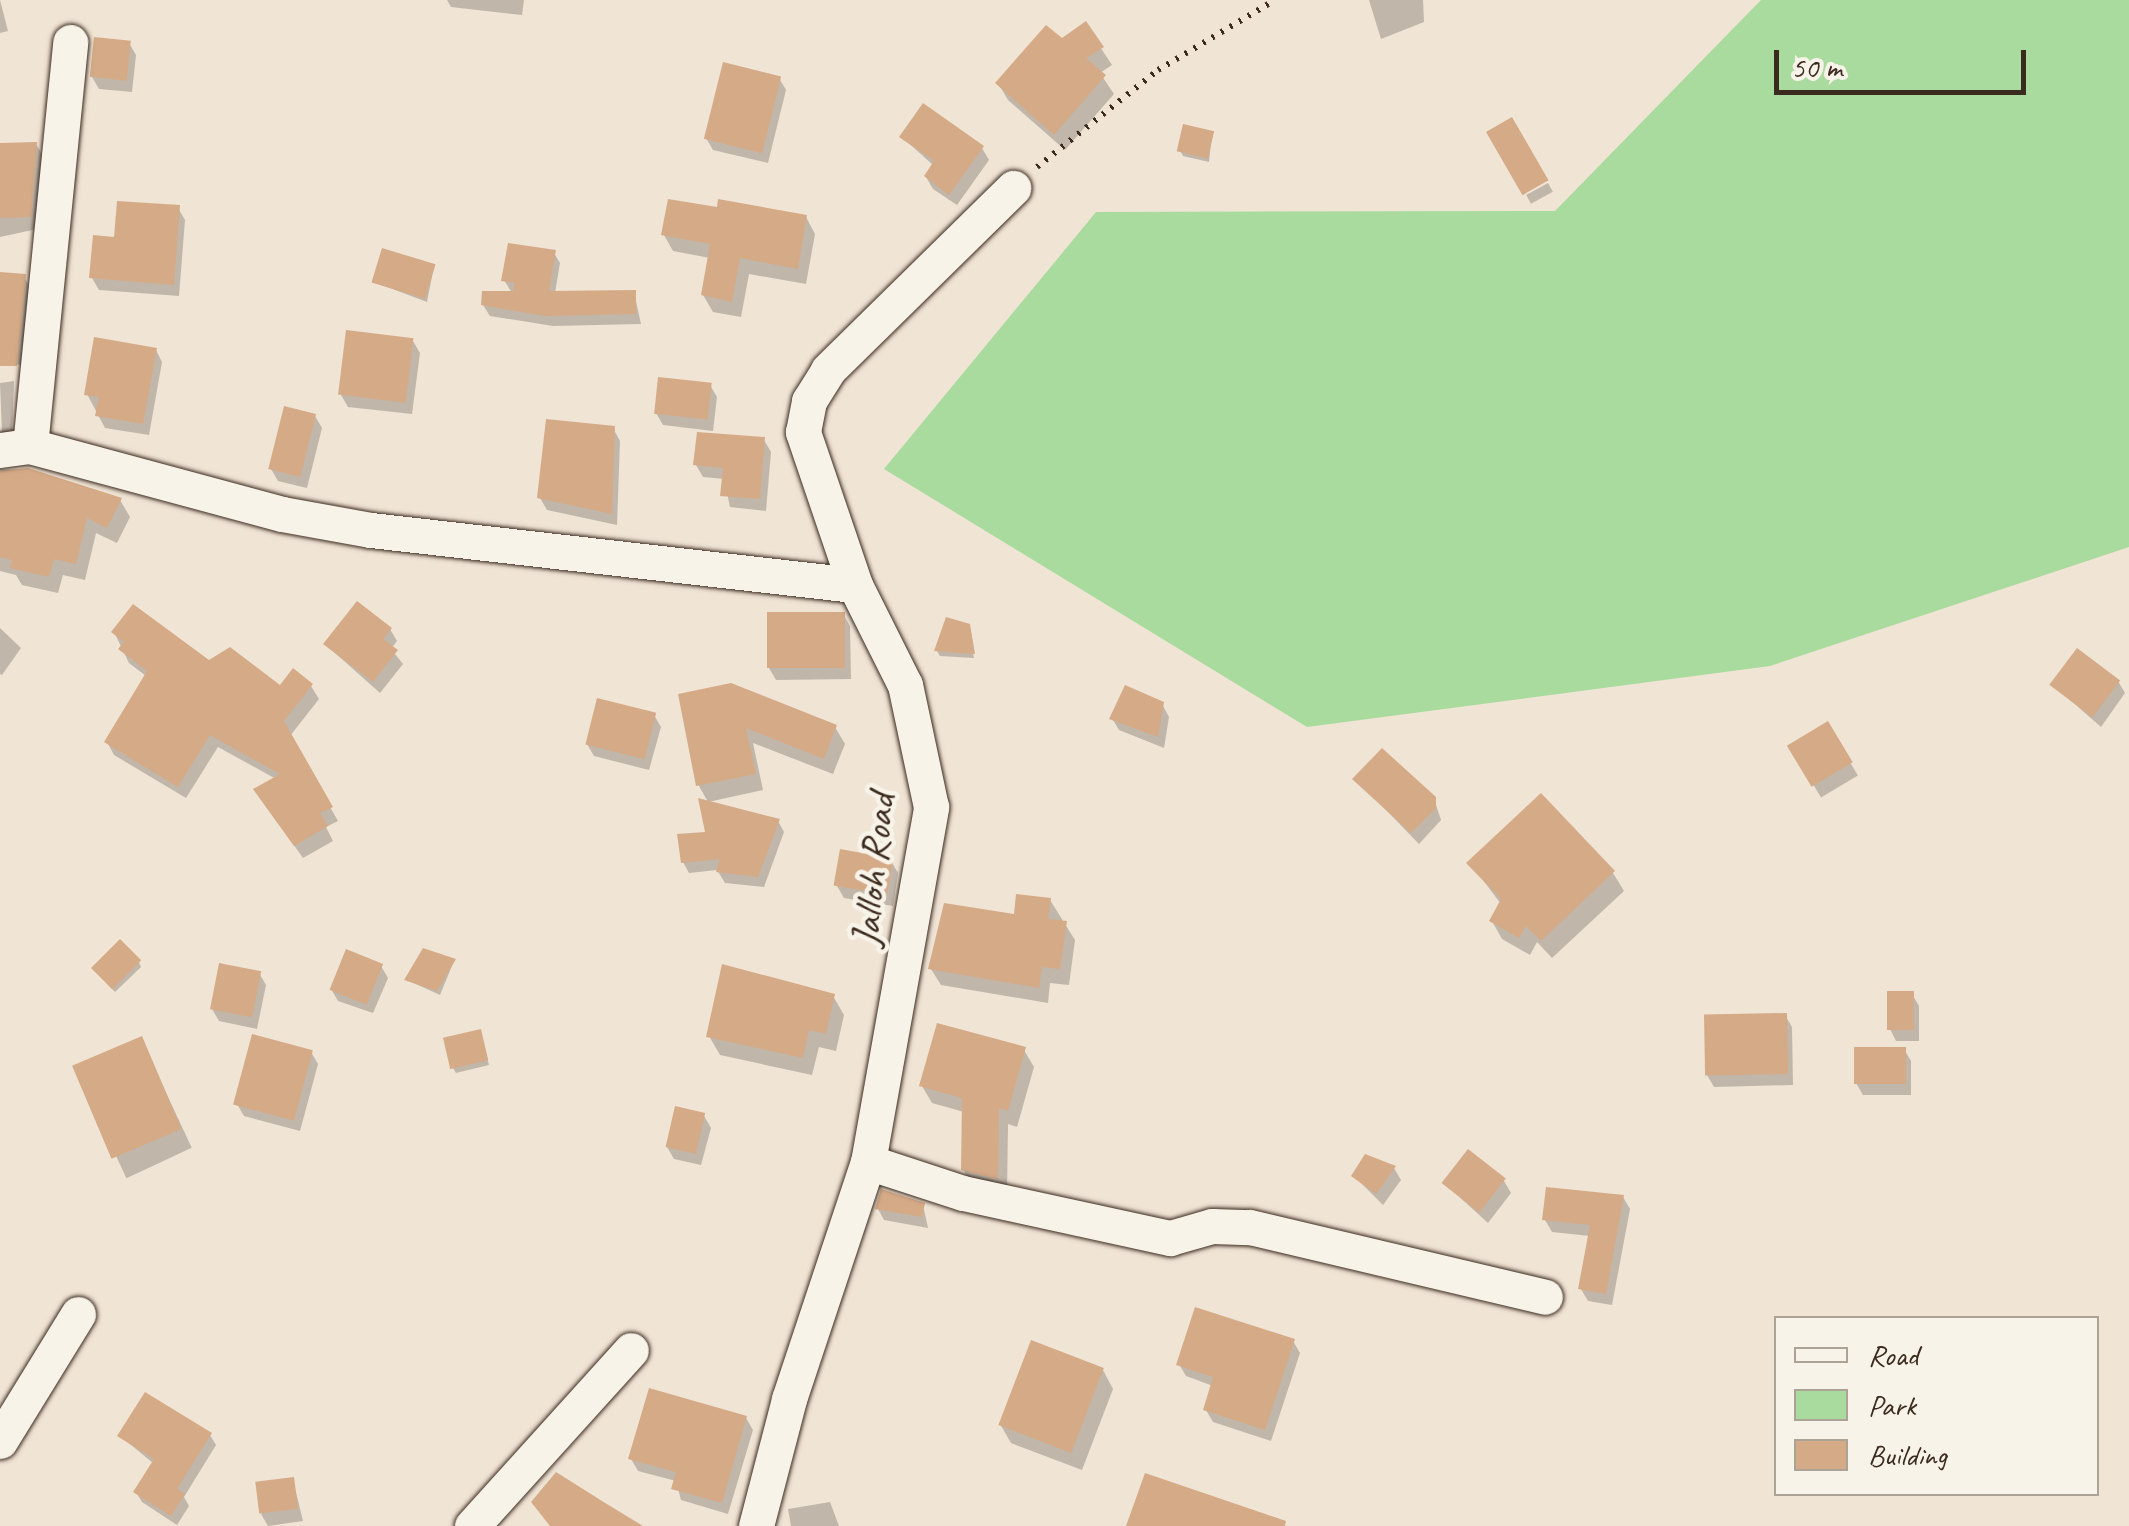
<!DOCTYPE html>
<style>
body{margin:0}
#map{position:relative;width:2129px;height:1526px;overflow:hidden;background:#f0e4d5;font-family:Caveat,sans-serif}
div>[style]{position:absolute}
.green>*{inset:0;background:#a8db9d}
.shadow>*{inset:0;background:#0003;transform-origin:0 0}
.building>*{inset:0;background:#d5aa87;transform-origin:0 0}
.path>*{height:6px;margin-top:-3px;transform-origin:0;background:repeating-linear-gradient(90deg,#3b2a1e 0 2.5px,transparent 0 10.5px)}
.roads{filter:drop-shadow(0 0 2px #3b2a1e) drop-shadow(0 0 2px #3b2a1e)}
.minor>*{height:35px;margin:-17.5px;padding:0 17.5px;transform-origin:17.5px;border-radius:17.5px;background:#f7f3e8}
span{translate:-50% -50%;white-space:nowrap;text-align:center;line-height:1.15;-webkit-text-stroke:9px #f7f3e8;paint-order:stroke}
.street-label{font-size:40px;color:#3b2a1e}
.legend{position:absolute;left:1774px;top:1316px;width:325px;height:180px;box-sizing:border-box;background:#f7f3e8;border:2px solid #aca397;margin:0;padding:12px 18px;list-style:none;font-size:30px;color:#3b2a1e}
.legend li{display:flex;align-items:center;gap:20px;height:50px}
.legend b{width:50px;border:2px solid #aca397}
.scale{position:absolute;left:1774px;top:50px;width:252px;height:45px;box-sizing:border-box;border:5px solid #3b2a1e;border-top:0;padding-left:12px;font-size:30px;line-height:35px;white-space:nowrap;color:#3b2a1e;-webkit-text-stroke:8px #f7f3e8;paint-order:stroke}
</style>
<div id="map">
<div class="green">
<div style="clip-path:polygon(1761px 0,2129px 0,2129px 547px,1770px 666px,1307px 727px,884px 469px,1096px 212px,1555px 211px)"></div>
</div>
<div class="shadow">
<div style="clip-path:polygon(0 0,8px 31px,0 33px)"></div>
<div style="clip-path:polygon(447px 0,524px 0,522px 15px,451px 7px)"></div>
<div style="clip-path:polygon(1369px 0,1423px 0,1424px 22px,1381px 39px)"></div>
<div style="clip-path:polygon(1085px 24px,1112px 65px,1100px 73px,1114px 94px,1065px 150px,1008px 100px,998px 83px)"></div>
<div style="clip-path:polygon(129px 43px,136px 55px,132px 92px,99px 89px,92px 77px)"></div>
<div style="clip-path:polygon(779px 78px,786px 90px,768px 163px,713px 150px,706px 138px)"></div>
<div style="clip-path:polygon(1212px 133px,1209px 162px,1183px 156px,1180px 150px)"></div>
<div style="clip-path:polygon(902px 137px,982px 148px,989px 160px,957px 205px,933px 189px,926px 177px,934px 166px)"></div>
<div style="clip-path:polygon(36px 144px,43px 156px,37px 229px,0 237px,0 146px)"></div>
<div style="left:1548px;top:183px;width:10px;height:25px;rotate:61deg"></div>
<div style="clip-path:polygon(178px 208px,185px 220px,179px 296px,99px 290px,92px 278px,116px 240px)"></div>
<div style="clip-path:polygon(806px 217px,815px 234px,806px 284px,749px 274px,741px 317px,713px 312px,703px 295px,710px 258px,673px 251px,664px 235px)"></div>
<div style="clip-path:polygon(554px 253px,560px 263px,555px 293px,634px 292px,641px 324px,553px 326px,490px 316px,483px 305px,512px 293px,504px 280px)"></div>
<div style="clip-path:polygon(434px 266px,427px 302px,374px 282px)"></div>
<div style="clip-path:polygon(0 275px,24px 277px,31px 289px,24px 365px,0 363px)"></div>
<div style="clip-path:polygon(413px 341px,420px 353px,412px 414px,348px 407px,341px 395px)"></div>
<div style="clip-path:polygon(156px 350px,162px 362px,149px 435px,105px 428px,87px 394px)"></div>
<div style="clip-path:polygon(14px 381px,12px 432px,2px 433px,0 383px)"></div>
<div style="clip-path:polygon(710px 385px,717px 397px,713px 431px,663px 425px,656px 413px)"></div>
<div style="clip-path:polygon(315px 416px,322px 428px,307px 488px,278px 481px,271px 469px)"></div>
<div style="clip-path:polygon(613px 428px,620px 441px,617px 525px,547px 510px,540px 498px)"></div>
<div style="clip-path:polygon(764px 440px,771px 452px,766px 511px,730px 507px,724px 479px,703px 477px,696px 465px)"></div>
<div style="clip-path:polygon(0 469px,27px 470px,120px 500px,130px 517px,117px 543px,96px 533px,85px 580px,63px 575px,58px 593px,22px 585px,16px 575px,0 571px)"></div>
<div style="clip-path:polygon(843px 614px,850px 626px,851px 679px,776px 680px,769px 668px)"></div>
<div style="clip-path:polygon(0 628px,21px 648px,2px 675px,0 674px)"></div>
<div style="clip-path:polygon(968px 628px,974px 658px,940px 656px,937px 651px)"></div>
<div style="clip-path:polygon(390px 629px,397px 641px,391px 649px,403px 664px,380px 693px,326px 645px)"></div>
<div style="clip-path:polygon(114px 632px,280px 689px,311px 686px,319px 699px,290px 736px,338px 821px,326px 827px,333px 841px,303px 858px,264px 803px,276px 779px,218px 747px,186px 798px,114px 755px,107px 742px,146px 676px,129px 663px)"></div>
<div style="clip-path:polygon(2118px 681px,2125px 693px,2101px 727px,2053px 685px)"></div>
<div style="clip-path:polygon(681px 696px,835px 727px,845px 744px,833px 774px,753px 743px,763px 790px,708px 802px,699px 786px)"></div>
<div style="clip-path:polygon(1162px 704px,1169px 717px,1164px 748px,1119px 730px,1112px 718px)"></div>
<div style="clip-path:polygon(654px 715px,661px 727px,649px 770px,594px 756px,587px 744px)"></div>
<div style="left:1827px;top:724px;width:60px;height:43px;rotate:59deg"></div>
<div style="clip-path:polygon(1356px 779px,1434px 799px,1441px 820px,1419px 844px)"></div>
<div style="clip-path:polygon(778px 821px,784px 832px,764px 887px,725px 883px,717px 870px,689px 873px,683px 862px)"></div>
<div style="clip-path:polygon(891px 861px,898px 873px,893px 906px,844px 898px,837px 886px)"></div>
<div style="clip-path:polygon(1470px 863px,1613px 873px,1624px 891px,1552px 958px,1537px 942px,1530px 955px,1502px 939px,1492px 921px,1501px 904px)"></div>
<div style="clip-path:polygon(1050px 900px,1075px 940px,1069px 985px,1050px 983px,1048px 1003px,941px 985px,931px 969px)"></div>
<div style="clip-path:polygon(454px 961px,440px 995px,407px 980px)"></div>
<div style="clip-path:polygon(139px 962px,141px 967px,115px 992px,96px 972px)"></div>
<div style="clip-path:polygon(381px 966px,388px 978px,373px 1013px,338px 1001px,331px 989px)"></div>
<div style="clip-path:polygon(259px 973px,266px 985px,257px 1029px,219px 1021px,212px 1009px)"></div>
<div style="clip-path:polygon(1912px 994px,1919px 1006px,1919px 1041px,1896px 1041px,1890px 1029px)"></div>
<div style="clip-path:polygon(833px 996px,844px 1015px,836px 1051px,819px 1047px,812px 1075px,720px 1055px,709px 1036px)"></div>
<div style="clip-path:polygon(1785px 1015px,1792px 1027px,1793px 1085px,1714px 1087px,1707px 1075px)"></div>
<div style="clip-path:polygon(482px 1037px,489px 1065px,456px 1073px,453px 1068px)"></div>
<div style="left:141px;top:1039px;width:120px;height:72px;rotate:65deg"></div>
<div style="clip-path:polygon(1904px 1049px,1911px 1061px,1911px 1095px,1863px 1095px,1856px 1083px)"></div>
<div style="clip-path:polygon(1024px 1050px,1034px 1067px,1017px 1127px,1008px 1124px,1007px 1195px,973px 1187px,963px 1169px,964px 1112px,932px 1103px,922px 1086px)"></div>
<div style="clip-path:polygon(311px 1052px,318px 1064px,300px 1131px,244px 1116px,237px 1104px)"></div>
<div style="clip-path:polygon(704px 1116px,711px 1128px,701px 1165px,674px 1159px,667px 1147px)"></div>
<div style="clip-path:polygon(1394px 1168px,1401px 1180px,1383px 1205px,1354px 1176px)"></div>
<div style="clip-path:polygon(1504px 1181px,1511px 1193px,1488px 1223px,1444px 1183px)"></div>
<div style="clip-path:polygon(1623px 1197px,1630px 1209px,1612px 1305px,1588px 1301px,1581px 1289px,1590px 1236px,1552px 1232px,1545px 1220px)"></div>
<div style="clip-path:polygon(923px 1205px,928px 1228px,884px 1220px,878px 1209px)"></div>
<div style="clip-path:polygon(1293px 1341px,1300px 1353px,1271px 1441px,1213px 1422px,1206px 1410px,1213px 1386px,1186px 1376px,1179px 1364px)"></div>
<div style="clip-path:polygon(1103px 1370px,1113px 1389px,1082px 1470px,1011px 1443px,1000px 1424px)"></div>
<div style="clip-path:polygon(746px 1418px,753px 1430px,728px 1514px,681px 1500px,676px 1481px,638px 1471px,631px 1459px)"></div>
<div style="clip-path:polygon(210px 1435px,216px 1445px,184px 1497px,189px 1506px,177px 1525px,142px 1502px,136px 1492px,153px 1463px,120px 1436px)"></div>
<div style="clip-path:polygon(293px 1480px,303px 1521px,268px 1526px,261px 1514px)"></div>
<div style="clip-path:polygon(830px 1502px,839px 1526px,791px 1526px,788px 1509px)"></div>
</div>
<div class="building">
<div style="clip-path:polygon(1086px 21px,1104px 47px,1086px 58px,1106px 75px,1054px 135px,995px 83px,1046px 25px,1062px 38px)"></div>
<div style="left:94px;top:37px;width:37px;height:40px;rotate:6deg"></div>
<div style="left:723px;top:62px;width:60px;height:79px;rotate:14deg"></div>
<div style="clip-path:polygon(923px 103px,984px 146px,949px 195px,924px 176px,934px 161px,899px 137px)"></div>
<div style="left:1512px;top:117px;width:73px;height:30px;rotate:60deg"></div>
<div style="left:1183px;top:124px;width:32px;height:28px;rotate:13deg"></div>
<div style="clip-path:polygon(37px 142px,31px 217px,0 218px,0 143px)"></div>
<div style="clip-path:polygon(668px 199px,717px 207px,718px 199px,807px 215px,798px 269px,740px 258px,732px 302px,701px 295px,710px 244px,661px 235px)"></div>
<div style="clip-path:polygon(117px 201px,180px 205px,174px 285px,89px 278px,93px 235px,114px 237px)"></div>
<div style="clip-path:polygon(508px 243px,556px 250px,549px 291px,636px 290px,636px 314px,545px 316px,481px 305px,482px 291px,513px 291px,515px 283px,501px 281px)"></div>
<div style="left:382px;top:248px;width:56px;height:36px;rotate:17deg"></div>
<div style="clip-path:polygon(0 272px,26px 274px,17px 366px,0 366px)"></div>
<div style="left:346px;top:330px;width:68px;height:65px;rotate:7deg"></div>
<div style="clip-path:polygon(94px 337px,157px 348px,143px 424px,95px 416px,99px 397px,84px 395px)"></div>
<div style="left:658px;top:377px;width:54px;height:37px;rotate:6deg"></div>
<div style="left:284px;top:406px;width:33px;height:65px;rotate:14deg"></div>
<div style="clip-path:polygon(546px 419px,615px 426px,612px 514px,537px 498px)"></div>
<div style="clip-path:polygon(697px 432px,765px 437px,760px 499px,720px 496px,723px 468px,693px 465px)"></div>
<div style="clip-path:polygon(28px 468px,122px 498px,107px 528px,87px 518px,76px 564px,54px 559px,49px 577px,10px 568px,12px 560px,0 557px,0 471px)"></div>
<div style="clip-path:polygon(357px 601px,392px 628px,383px 639px,398px 650px,373px 682px,323px 644px)"></div>
<div style="clip-path:polygon(133px 604px,209px 660px,230px 647px,280px 685px,293px 668px,313px 684px,284px 721px,333px 807px,320px 813px,328px 826px,294px 846px,253px 789px,280px 774px,210px 735px,178px 787px,104px 742px,147px 671px,118px 649px,124px 642px,111px 632px)"></div>
<div style="left:767px;top:612px;width:78px;height:56px"></div>
<div style="clip-path:polygon(946px 617px,970px 624px,975px 654px,934px 651px)"></div>
<div style="left:2077px;top:648px;width:54px;height:46px;rotate:37deg"></div>
<div style="clip-path:polygon(731px 683px,837px 725px,824px 759px,746px 728px,756px 774px,696px 786px,678px 694px)"></div>
<div style="clip-path:polygon(1125px 685px,1164px 702px,1158px 737px,1109px 719px)"></div>
<div style="left:597px;top:698px;width:61px;height:48px;rotate:14deg"></div>
<div style="left:1828px;top:721px;width:48px;height:48px;rotate:59deg"></div>
<div style="clip-path:polygon(1382px 748px,1436px 797px,1436px 808px,1411px 833px,1352px 779px)"></div>
<div style="clip-path:polygon(1541px 793px,1615px 871px,1541px 941px,1526px 926px,1519px 938px,1489px 921px,1501px 899px,1466px 863px)"></div>
<div style="clip-path:polygon(698px 798px,780px 819px,758px 877px,716px 872px,720px 859px,681px 863px,677px 834px,705px 832px)"></div>
<div style="left:840px;top:849px;width:54px;height:37px;rotate:10deg"></div>
<div style="clip-path:polygon(1016px 894px,1051px 898px,1048px 919px,1067px 921px,1060px 969px,1042px 967px,1039px 988px,928px 969px,944px 903px,1014px 914px)"></div>
<div style="left:120px;top:939px;width:30px;height:41px;rotate:45deg"></div>
<div style="clip-path:polygon(423px 948px,456px 959px,437px 991px,404px 980px)"></div>
<div style="left:346px;top:949px;width:40px;height:44px;rotate:22deg"></div>
<div style="left:219px;top:963px;width:43px;height:47px;rotate:11deg"></div>
<div style="clip-path:polygon(722px 964px,835px 994px,826px 1034px,809px 1030px,803px 1058px,706px 1037px)"></div>
<div style="left:1887px;top:991px;width:27px;height:39px"></div>
<div style="left:1787px;top:1013px;width:61px;height:83px;rotate:89deg"></div>
<div style="clip-path:polygon(937px 1023px,1026px 1047px,1008px 1111px,999px 1108px,998px 1179px,961px 1170px,962px 1098px,919px 1086px)"></div>
<div style="left:481px;top:1029px;width:32px;height:39px;rotate:77deg"></div>
<div style="left:252px;top:1034px;width:63px;height:73px;rotate:15deg"></div>
<div style="left:142px;top:1036px;width:101px;height:76px;rotate:67deg"></div>
<div style="left:1854px;top:1047px;width:52px;height:37px"></div>
<div style="left:675px;top:1106px;width:31px;height:42px;rotate:13deg"></div>
<div style="left:1468px;top:1149px;width:48px;height:43px;rotate:38deg"></div>
<div style="clip-path:polygon(1365px 1154px,1396px 1166px,1376px 1194px,1351px 1176px)"></div>
<div style="clip-path:polygon(1546px 1187px,1624px 1195px,1606px 1294px,1578px 1289px,1590px 1225px,1542px 1220px)"></div>
<div style="clip-path:polygon(881px 1189px,925px 1203px,922px 1217px,875px 1209px)"></div>
<div style="clip-path:polygon(1195px 1307px,1295px 1339px,1265px 1430px,1203px 1410px,1213px 1377px,1176px 1365px)"></div>
<div style="left:1031px;top:1340px;width:78px;height:91px;rotate:21deg"></div>
<div style="clip-path:polygon(649px 1388px,747px 1416px,722px 1503px,671px 1489px,676px 1472px,628px 1459px)"></div>
<div style="clip-path:polygon(145px 1392px,212px 1433px,177px 1489px,185px 1494px,171px 1516px,133px 1492px,154px 1459px,117px 1436px)"></div>
<div style="clip-path:polygon(556px 1472px,602px 1501px,643px 1526px,550px 1526px,531px 1502px)"></div>
<div style="clip-path:polygon(1145px 1473px,1286px 1521px,1285px 1526px,1126px 1526px)"></div>
<div style="left:294px;top:1477px;width:32px;height:39px;rotate:83deg"></div>
</div>
<div class="path">
<div style="left:1037px;top:167px;width:155px;rotate:-38.7deg"></div>
<div style="left:1158px;top:70px;width:136px;rotate:-30.9deg"></div>
</div>
<div class="roads">
<div class="minor">
<div style="left:30px;top:446px;width:406px;rotate:-84.3deg"></div>
<div style="left:0;top:450px;width:30px;rotate:-8deg"></div>
<div style="left:30px;top:446px;width:261px;rotate:15.1deg"></div>
<div style="left:282px;top:514px;width:90px;rotate:10.2deg"></div>
<div style="left:371px;top:530px;width:487px;rotate:6.5deg"></div>
<div style="left:868px;top:1162px;width:100px;rotate:18.1deg"></div>
<div style="left:963px;top:1193px;width:212px;rotate:12.3deg"></div>
<div style="left:1170px;top:1238px;width:44px;rotate:-15.9deg"></div>
<div style="left:1212px;top:1226px;width:38px;rotate:2deg"></div>
<div style="left:1250px;top:1227px;width:303px;rotate:13.3deg"></div>
<div style="left:0;top:1441px;width:149px;rotate:-58.4deg"></div>
<div style="left:472px;top:1526px;width:237px;rotate:-47.9deg"></div>
<div style="left:756px;top:1526px;width:131px;rotate:-75.4deg"></div>
<div style="left:789px;top:1399px;width:250px;rotate:-71.6deg"></div>
<div style="left:868px;top:1162px;width:361px;rotate:-79.9deg"></div>
<div style="left:931px;top:807px;width:125px;rotate:-102deg"></div>
<div style="left:905px;top:685px;width:112px;rotate:-116.6deg"></div>
<div style="left:855px;top:585px;width:162px;rotate:-108.8deg"></div>
<div style="left:803px;top:432px;width:32px;rotate:-79deg"></div>
<div style="left:809px;top:401px;width:36px;rotate:-58deg"></div>
<div style="left:828px;top:370px;width:260px;rotate:-44.5deg"></div>
</div>
</div>
<div class="street-label">
<span style="left:873px;top:870px;rotate:-84deg">Jalloh Road</span>
</div>
<ul class="legend">
<li><b style="height:12px;background:#f7f3e8"></b>Road</li>
<li><b style="height:28px;background:#a8db9d"></b>Park</li>
<li><b style="height:28px;background:#d5aa87"></b>Building</li>
</ul>
<div class="scale">50 m</div>
</div>
